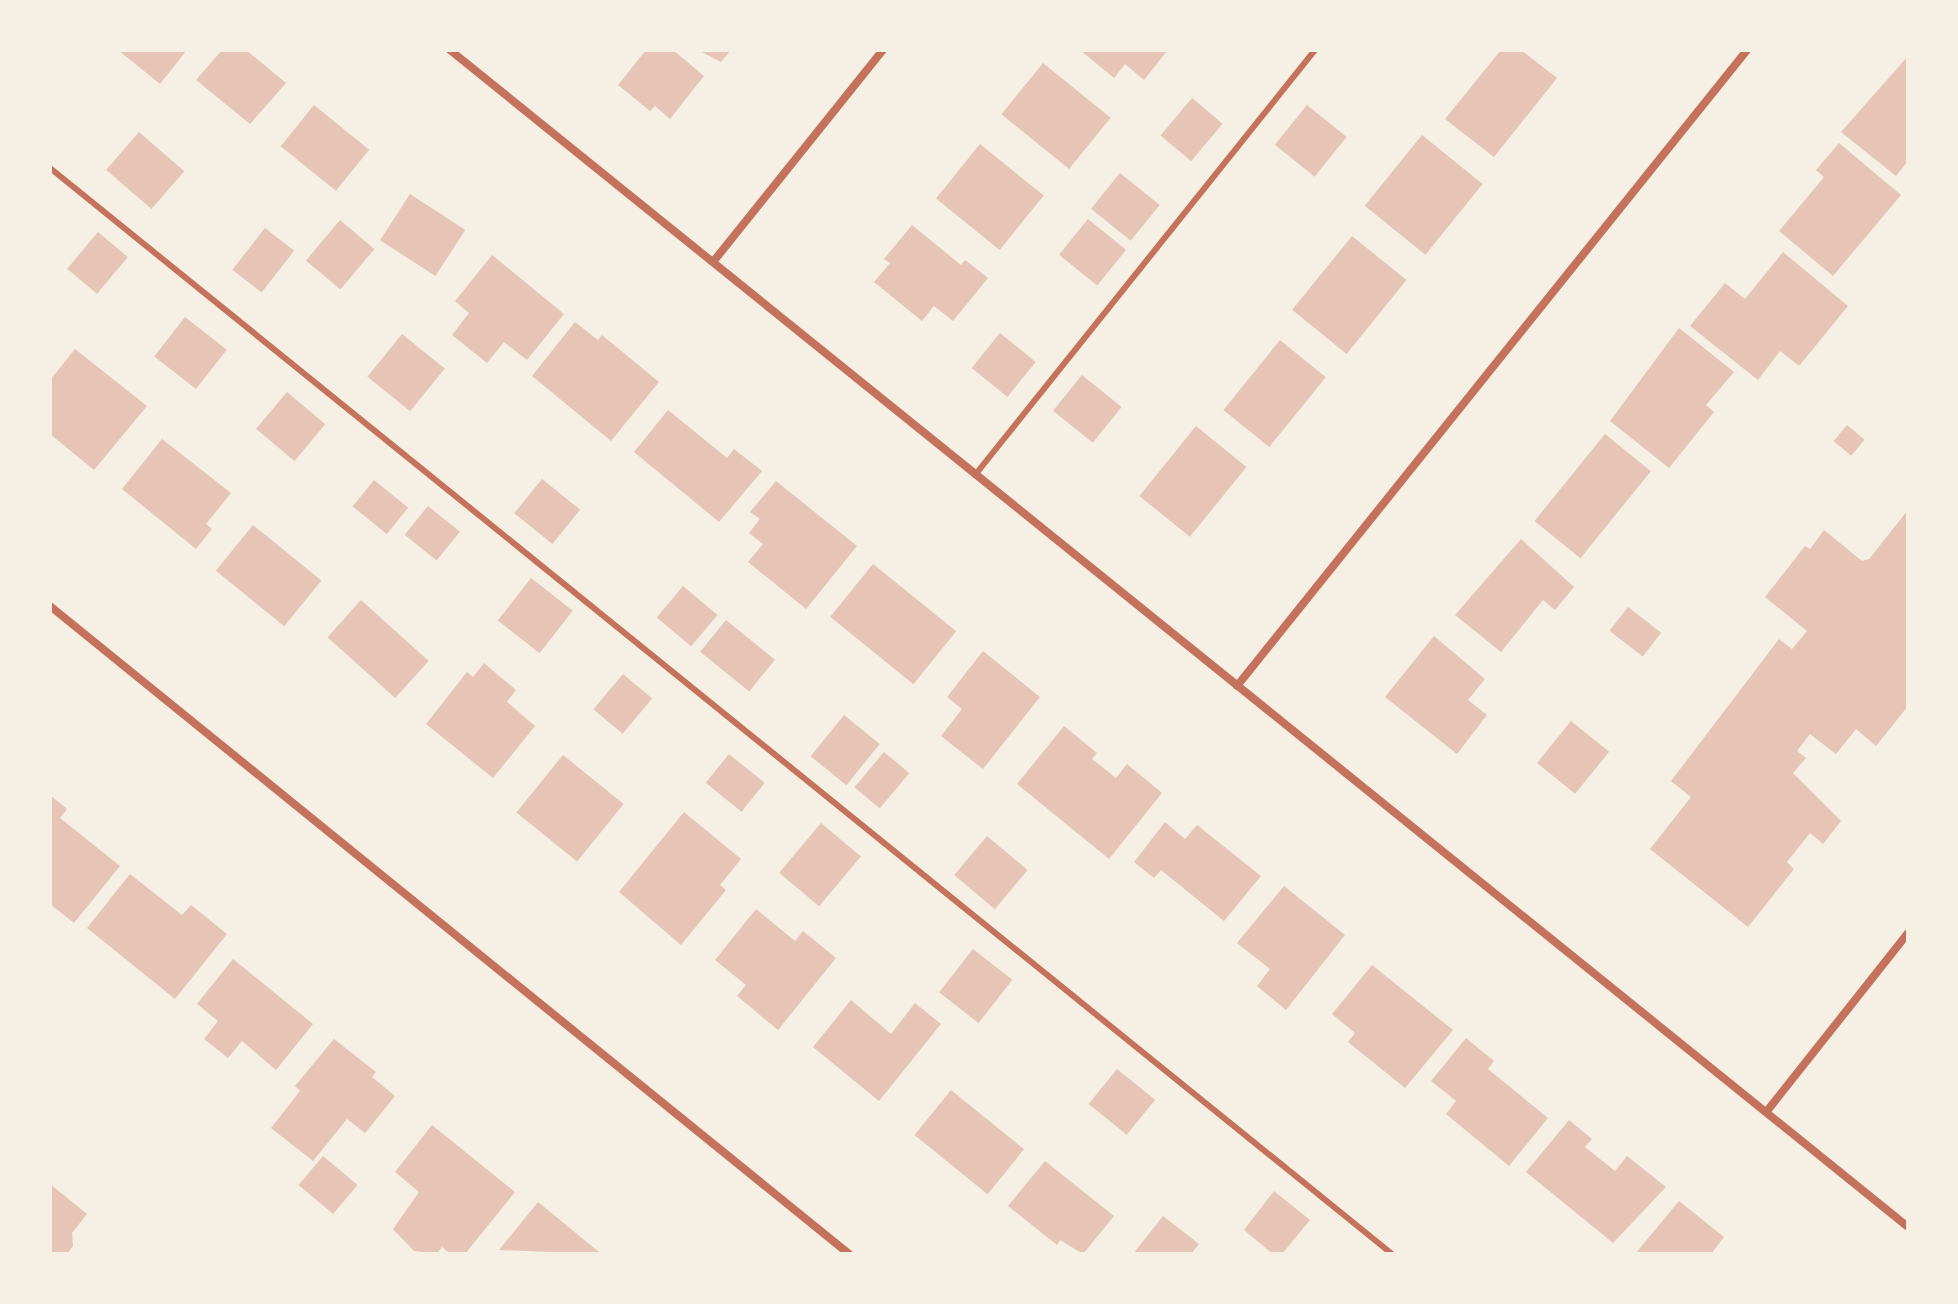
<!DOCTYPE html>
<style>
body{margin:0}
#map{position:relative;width:1958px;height:1304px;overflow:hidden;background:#f6efe4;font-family:Inter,sans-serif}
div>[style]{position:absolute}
.building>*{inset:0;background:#e6c5b7;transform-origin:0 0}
.service>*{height:6px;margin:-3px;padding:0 3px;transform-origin:3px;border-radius:3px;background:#c5725c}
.minor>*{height:8px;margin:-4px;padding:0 4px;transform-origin:4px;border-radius:4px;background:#c5725c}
span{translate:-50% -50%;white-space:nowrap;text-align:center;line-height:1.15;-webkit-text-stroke:6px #f6efe4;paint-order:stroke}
.frame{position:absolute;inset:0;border:52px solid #f6efe4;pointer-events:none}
</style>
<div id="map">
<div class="building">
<div style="clip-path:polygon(118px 50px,187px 50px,160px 84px)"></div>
<div style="clip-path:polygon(222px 50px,246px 50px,286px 83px,250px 124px,196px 80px)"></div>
<div style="clip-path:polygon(646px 50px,673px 50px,704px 76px,670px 119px,655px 106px,650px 111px,618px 85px)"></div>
<div style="clip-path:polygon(698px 50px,731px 50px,721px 62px)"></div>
<div style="clip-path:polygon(1080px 50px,1165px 50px,1167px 51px,1144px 80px,1125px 64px,1114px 78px)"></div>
<div style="clip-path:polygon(1501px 50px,1521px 50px,1557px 78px,1494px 157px,1445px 119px)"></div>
<div style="clip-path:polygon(1908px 56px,1908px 161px,1896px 176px,1841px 132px)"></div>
<div style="left:1043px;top:63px;width:87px;height:66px;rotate:39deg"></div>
<div style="left:1192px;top:98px;width:40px;height:49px;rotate:40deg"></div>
<div style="left:314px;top:105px;width:71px;height:53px;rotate:39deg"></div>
<div style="left:1307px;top:105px;width:51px;height:51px;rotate:39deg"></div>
<div style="left:139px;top:132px;width:60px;height:50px;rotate:41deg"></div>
<div style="left:1422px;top:135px;width:78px;height:91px;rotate:39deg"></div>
<div style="clip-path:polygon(1839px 143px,1901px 195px,1833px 276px,1779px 231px,1824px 177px,1816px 170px)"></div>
<div style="left:980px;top:144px;width:82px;height:70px;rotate:39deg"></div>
<div style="left:1120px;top:173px;width:51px;height:46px;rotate:39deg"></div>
<div style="left:410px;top:194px;width:66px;height:55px;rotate:33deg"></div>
<div style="left:1088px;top:219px;width:49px;height:46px;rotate:39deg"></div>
<div style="left:340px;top:220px;width:45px;height:53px;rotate:40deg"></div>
<div style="clip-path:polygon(912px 225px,961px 265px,965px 260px,988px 278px,953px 321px,934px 306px,922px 321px,874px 282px,890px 263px,884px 259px)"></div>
<div style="left:265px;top:228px;width:37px;height:53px;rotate:38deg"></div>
<div style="left:98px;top:232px;width:39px;height:48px;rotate:40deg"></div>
<div style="left:1352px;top:236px;width:70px;height:95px;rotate:39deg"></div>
<div style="clip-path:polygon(1783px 252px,1848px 306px,1799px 366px,1780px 351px,1758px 380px,1690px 326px,1725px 283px,1745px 299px)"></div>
<div style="clip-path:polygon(492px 255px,564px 314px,527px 360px,504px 342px,487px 363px,452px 335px,469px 313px,455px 301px)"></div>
<div style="left:185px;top:317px;width:53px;height:50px;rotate:38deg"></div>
<div style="clip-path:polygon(575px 322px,598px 340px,602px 335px,659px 382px,611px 441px,532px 376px)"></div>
<div style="clip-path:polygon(1679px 328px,1734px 372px,1706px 405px,1714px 412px,1669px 468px,1610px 421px)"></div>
<div style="left:1000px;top:333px;width:46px;height:45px;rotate:39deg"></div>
<div style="left:402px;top:334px;width:55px;height:55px;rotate:39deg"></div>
<div style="left:1280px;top:340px;width:59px;height:90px;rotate:39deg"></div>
<div style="clip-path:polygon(75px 349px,147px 406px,94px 470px,50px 434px,50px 380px)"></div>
<div style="left:1082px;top:375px;width:51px;height:46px;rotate:39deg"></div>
<div style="left:287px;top:392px;width:50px;height:48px;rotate:40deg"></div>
<div style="clip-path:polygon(668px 410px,727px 458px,734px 449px,762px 471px,719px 522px,634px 452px)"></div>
<div style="left:1847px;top:425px;width:23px;height:21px;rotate:40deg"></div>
<div style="left:1196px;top:426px;width:65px;height:90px;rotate:39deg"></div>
<div style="left:1605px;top:434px;width:59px;height:112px;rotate:39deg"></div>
<div style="clip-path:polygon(162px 439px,231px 493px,206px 524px,212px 529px,196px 549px,122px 489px)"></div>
<div style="left:542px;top:479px;width:49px;height:44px;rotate:39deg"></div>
<div style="left:374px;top:480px;width:44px;height:34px;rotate:39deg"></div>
<div style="clip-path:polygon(776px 481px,857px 546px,806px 609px,748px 562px,763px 544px,749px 533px,760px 519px,750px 512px)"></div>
<div style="left:428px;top:506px;width:41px;height:37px;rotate:39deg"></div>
<div style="clip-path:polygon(1908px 510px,1908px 706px,1876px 746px,1856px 729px,1836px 754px,1810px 734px,1797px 751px,1806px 758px,1793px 773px,1841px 821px,1823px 844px,1810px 833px,1787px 862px,1794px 869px,1748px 927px,1650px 849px,1691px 797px,1671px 781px,1779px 639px,1792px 649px,1807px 631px,1765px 597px,1805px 546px,1810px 549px,1824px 530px,1862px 561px,1869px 559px)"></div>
<div style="left:253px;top:525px;width:88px;height:59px;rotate:39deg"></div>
<div style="clip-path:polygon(1521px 539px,1574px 587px,1555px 610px,1543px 600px,1501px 652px,1455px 615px)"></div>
<div style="left:873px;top:564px;width:107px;height:68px;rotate:39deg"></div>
<div style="left:531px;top:578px;width:53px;height:54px;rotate:38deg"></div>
<div style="left:683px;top:586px;width:45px;height:41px;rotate:40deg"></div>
<div style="left:361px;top:600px;width:91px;height:50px;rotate:42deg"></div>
<div style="left:1628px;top:607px;width:42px;height:30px;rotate:38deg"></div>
<div style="left:726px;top:620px;width:63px;height:41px;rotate:39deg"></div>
<div style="clip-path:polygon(1434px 636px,1485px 679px,1468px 700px,1487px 715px,1457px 754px,1385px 697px)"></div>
<div style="clip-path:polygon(983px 651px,1040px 697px,983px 769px,941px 736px,962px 709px,947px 697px)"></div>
<div style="clip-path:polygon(484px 663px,516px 690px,507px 702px,535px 726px,493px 778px,426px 724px,467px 672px,473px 677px)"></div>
<div style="left:623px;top:674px;width:38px;height:46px;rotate:40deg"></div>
<div style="left:844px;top:715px;width:46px;height:53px;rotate:39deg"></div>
<div style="left:1571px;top:721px;width:49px;height:54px;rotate:39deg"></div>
<div style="clip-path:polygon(1064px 726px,1097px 753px,1092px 759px,1116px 778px,1127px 764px,1162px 793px,1109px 859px,1017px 784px)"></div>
<div style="left:884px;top:752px;width:33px;height:46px;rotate:40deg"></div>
<div style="left:729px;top:754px;width:46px;height:37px;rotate:39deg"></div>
<div style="left:563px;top:755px;width:78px;height:74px;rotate:39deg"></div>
<div style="clip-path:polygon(50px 795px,67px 809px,60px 818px,120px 866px,74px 923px,50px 904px)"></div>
<div style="clip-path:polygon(684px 812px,741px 859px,720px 885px,726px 890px,681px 945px,619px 892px)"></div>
<div style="clip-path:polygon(1165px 822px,1185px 839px,1197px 825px,1261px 876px,1224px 921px,1161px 870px,1154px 878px,1134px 862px)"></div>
<div style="left:821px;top:823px;width:52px;height:65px;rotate:40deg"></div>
<div style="left:987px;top:836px;width:53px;height:51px;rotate:40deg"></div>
<div style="clip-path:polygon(130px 874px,182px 915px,191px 905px,227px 934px,175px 999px,87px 928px)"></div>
<div style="clip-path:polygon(1284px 886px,1345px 935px,1286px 1010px,1257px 986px,1270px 969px,1237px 943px)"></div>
<div style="clip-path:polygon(756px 909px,795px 941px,803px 931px,836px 958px,778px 1030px,737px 996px,746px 985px,715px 960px)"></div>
<div style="left:973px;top:949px;width:50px;height:55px;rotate:38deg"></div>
<div style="clip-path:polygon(233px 959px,313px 1024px,276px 1070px,242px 1041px,228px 1058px,204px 1039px,218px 1021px,197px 1004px)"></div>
<div style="clip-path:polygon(1372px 965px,1453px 1030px,1405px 1088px,1348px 1042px,1355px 1033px,1332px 1014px)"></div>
<div style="clip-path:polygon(851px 1000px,891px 1034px,915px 1003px,941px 1024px,879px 1101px,813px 1047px)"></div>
<div style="clip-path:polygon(1466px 1038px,1494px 1061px,1488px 1069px,1548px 1118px,1509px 1166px,1446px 1114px,1456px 1101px,1431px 1081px)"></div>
<div style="clip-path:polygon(334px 1039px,376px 1072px,372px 1077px,395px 1096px,365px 1133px,347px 1119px,313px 1161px,271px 1128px,300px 1091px,295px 1086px)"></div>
<div style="left:1117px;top:1069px;width:49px;height:45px;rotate:39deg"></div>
<div style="left:951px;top:1090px;width:94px;height:58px;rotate:39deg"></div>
<div style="clip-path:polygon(1569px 1120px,1592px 1139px,1585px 1147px,1615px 1171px,1627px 1156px,1666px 1187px,1613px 1243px,1526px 1172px)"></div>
<div style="clip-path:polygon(432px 1125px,515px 1192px,465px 1254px,451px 1254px,442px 1247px,437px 1254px,414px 1251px,393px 1229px,419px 1192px,395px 1172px)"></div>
<div style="left:323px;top:1156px;width:45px;height:38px;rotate:40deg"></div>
<div style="clip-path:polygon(1045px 1161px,1114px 1216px,1083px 1254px,1060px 1240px,1057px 1245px,1008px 1206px)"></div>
<div style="clip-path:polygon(50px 1184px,87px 1214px,72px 1233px,73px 1246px,67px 1254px,50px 1254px)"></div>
<div style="clip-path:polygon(1274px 1191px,1310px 1220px,1282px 1254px,1273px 1254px,1244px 1230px)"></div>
<div style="clip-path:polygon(1679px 1201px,1724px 1237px,1711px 1254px,1635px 1254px)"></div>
<div style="clip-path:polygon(538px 1202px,599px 1252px,597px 1254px,499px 1250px)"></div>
<div style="clip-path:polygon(1163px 1216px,1199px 1244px,1191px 1254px,1133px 1254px)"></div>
</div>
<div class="service">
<div style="left:50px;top:168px;width:1726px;rotate:38.98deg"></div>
<div style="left:975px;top:475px;width:544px;rotate:-51.34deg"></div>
</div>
<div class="minor">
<div style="left:450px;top:50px;width:1874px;rotate:38.91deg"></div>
<div style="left:713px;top:262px;width:272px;rotate:-51.3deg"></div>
<div style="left:50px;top:606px;width:1029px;rotate:39.04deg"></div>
<div style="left:1237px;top:686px;width:815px;rotate:-51.27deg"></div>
<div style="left:1767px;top:1111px;width:227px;rotate:-51.6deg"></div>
</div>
<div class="frame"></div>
</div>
